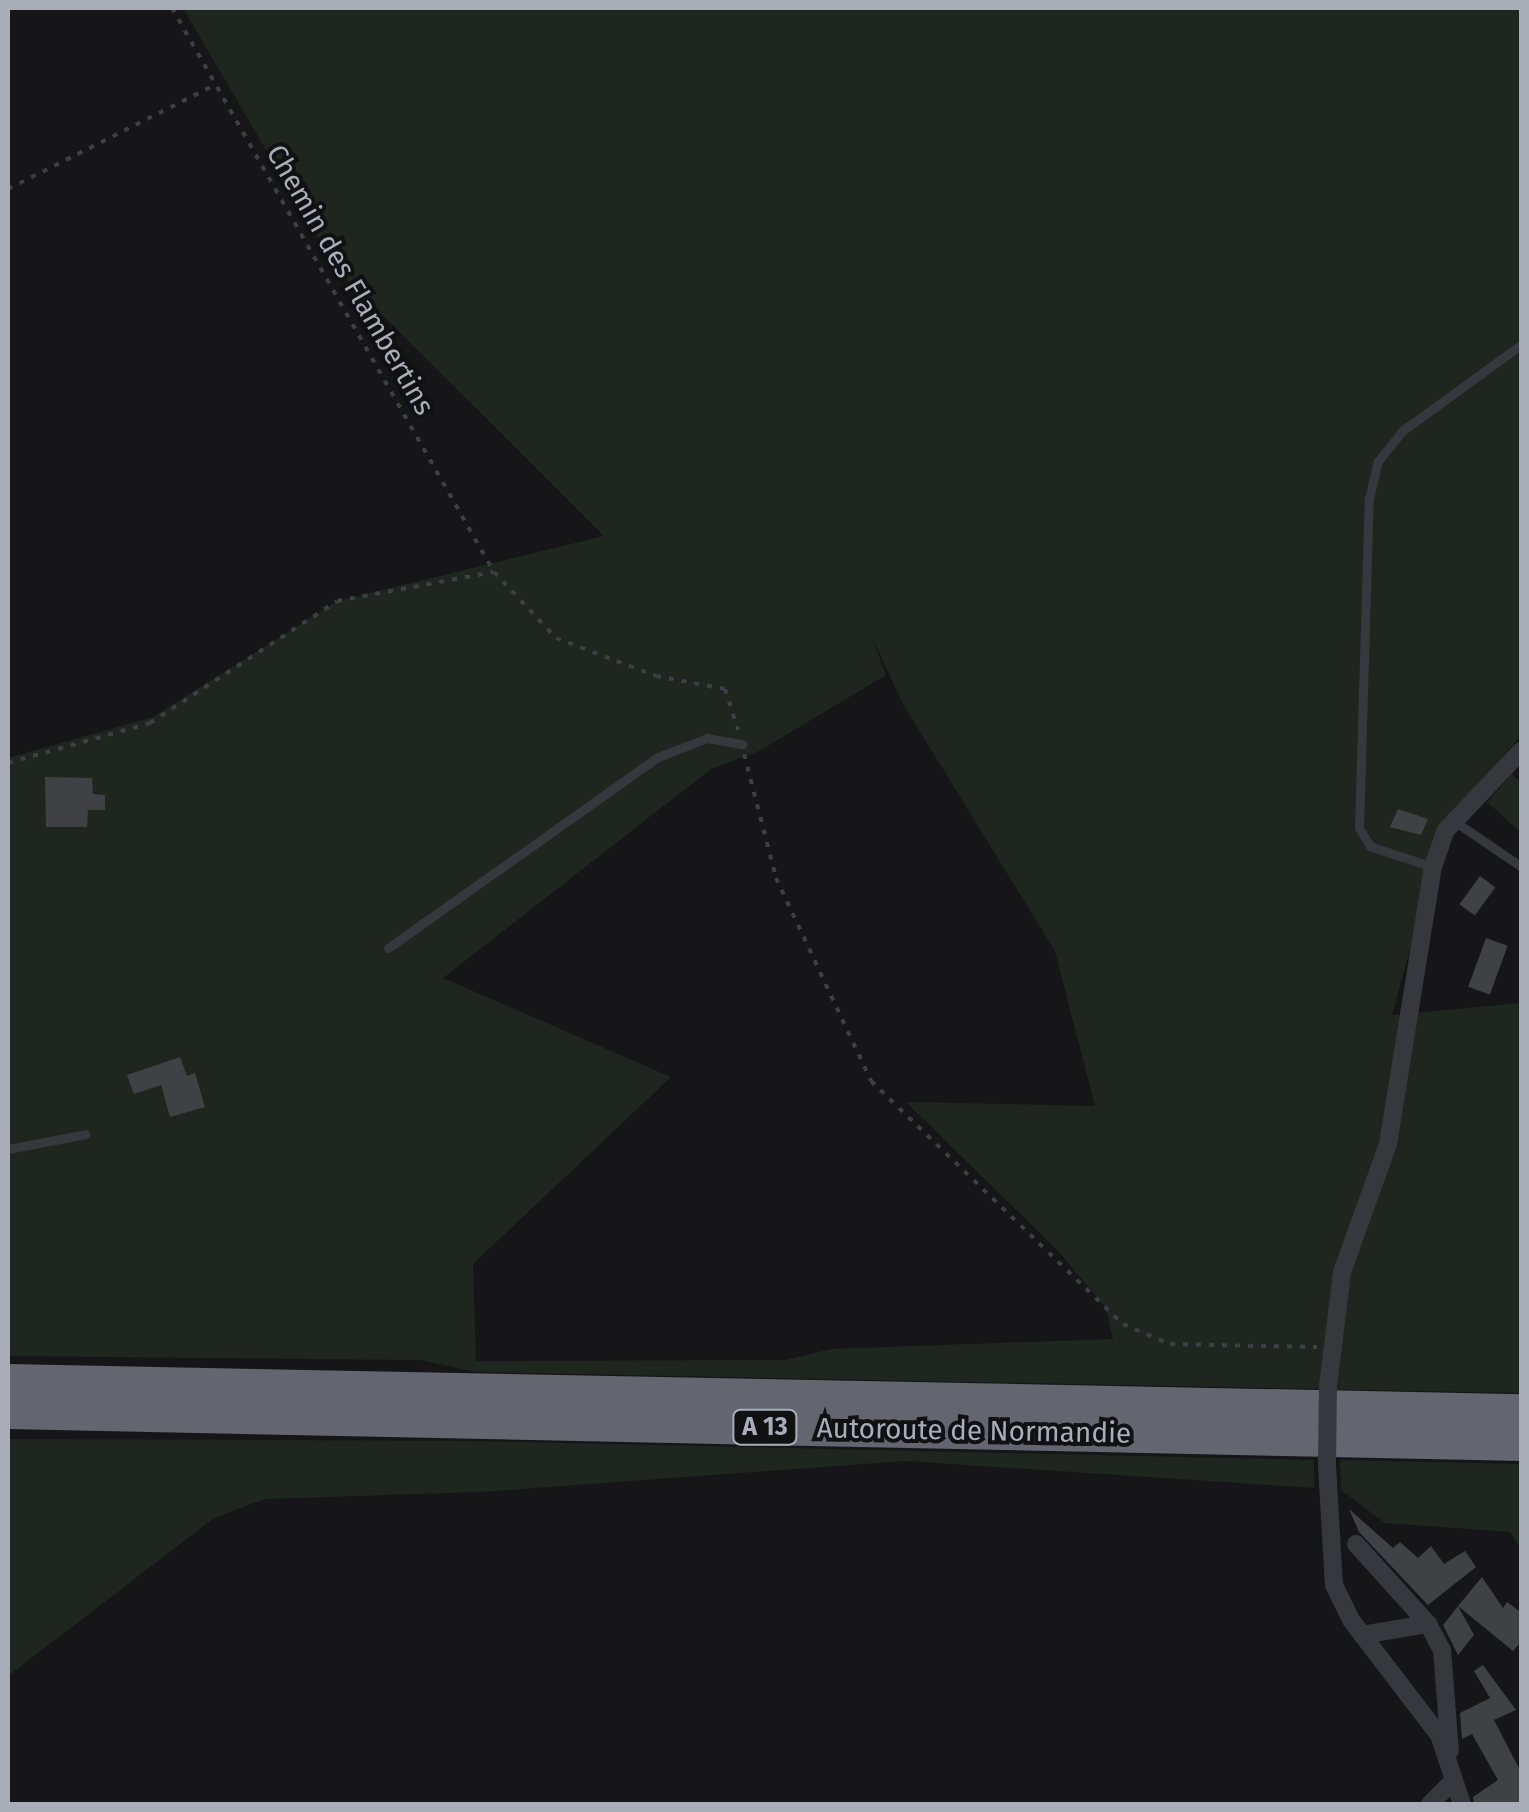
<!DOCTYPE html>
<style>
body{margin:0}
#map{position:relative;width:1529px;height:1812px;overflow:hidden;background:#161618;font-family:"Fira Sans",sans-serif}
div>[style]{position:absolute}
.green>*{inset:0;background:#1e261f}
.building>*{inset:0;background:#404145;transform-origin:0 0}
.path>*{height:4px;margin-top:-2px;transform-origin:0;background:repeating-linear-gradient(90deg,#3d3f44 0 5px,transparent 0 13px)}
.service>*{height:9px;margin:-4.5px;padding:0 4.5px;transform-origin:4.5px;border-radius:4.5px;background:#37383d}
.minor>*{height:18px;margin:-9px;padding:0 9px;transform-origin:9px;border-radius:9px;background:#37383d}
.motorway>*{height:35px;margin:-17.5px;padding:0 17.5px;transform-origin:17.5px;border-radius:17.5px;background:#63666e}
.minor-bridge>*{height:18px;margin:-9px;padding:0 9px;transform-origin:9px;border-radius:9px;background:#37383d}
span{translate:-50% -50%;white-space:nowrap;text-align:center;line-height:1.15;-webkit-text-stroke:8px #111113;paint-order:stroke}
.shield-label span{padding:2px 8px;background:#111113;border:2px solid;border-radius:8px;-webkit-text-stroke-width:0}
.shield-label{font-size:25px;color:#a8adb8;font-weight:700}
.street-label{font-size:28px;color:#a8adb8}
.frame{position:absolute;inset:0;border:10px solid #a8adb8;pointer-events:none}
</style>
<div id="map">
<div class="green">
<div style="clip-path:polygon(evenodd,183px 8px,1521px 8px,1521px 736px,1445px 821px,1392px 1015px,1521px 1003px,1521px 1393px,475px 1372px,421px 1360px,8px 1356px,8px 758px,153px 717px,337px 601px,604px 536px,335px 268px,183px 8px,871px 635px,903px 704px,1055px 951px,1095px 1106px,906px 1102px,1059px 1252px,1106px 1308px,1113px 1339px,831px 1349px,786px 1360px,476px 1361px,473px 1264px,671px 1077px,443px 978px,711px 769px,759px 751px,886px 675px,871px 635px)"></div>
<div style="clip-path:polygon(1512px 774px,1521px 782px,1521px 833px,1487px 802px)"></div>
<div style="clip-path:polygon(8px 1439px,473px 1441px,1314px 1460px,1314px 1488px,905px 1461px,480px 1492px,265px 1499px,214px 1518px,8px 1676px)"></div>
<div style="clip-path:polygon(1340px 1460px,1521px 1464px,1521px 1549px,1510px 1532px,1385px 1523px,1341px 1490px)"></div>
</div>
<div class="building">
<div style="clip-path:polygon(45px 777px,92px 778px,93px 794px,105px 795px,105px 810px,88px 810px,87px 827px,46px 827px)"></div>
<div style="clip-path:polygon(1398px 809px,1428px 819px,1421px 835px,1390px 827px)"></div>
<div style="left:1480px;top:876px;width:19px;height:35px;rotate:36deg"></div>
<div style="left:1486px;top:938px;width:23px;height:52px;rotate:20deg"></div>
<div style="clip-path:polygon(180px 1057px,187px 1076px,195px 1073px,205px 1107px,170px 1117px,161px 1085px,134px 1094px,127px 1075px)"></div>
<div style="clip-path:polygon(1349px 1509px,1393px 1548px,1400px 1542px,1418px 1558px,1431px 1546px,1444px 1564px,1465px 1551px,1476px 1567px,1428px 1605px,1359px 1532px)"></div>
<div style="clip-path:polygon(1482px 1577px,1503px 1608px,1507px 1602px,1522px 1613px,1522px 1641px,1513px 1651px,1458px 1606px)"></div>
<div style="clip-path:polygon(1458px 1606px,1474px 1635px,1458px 1655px,1443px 1625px)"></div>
<div style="clip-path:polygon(1483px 1665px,1516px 1710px,1494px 1720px,1522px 1774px,1522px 1804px,1474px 1804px,1473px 1797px,1498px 1780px,1472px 1734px,1462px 1739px,1460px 1713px,1490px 1698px,1474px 1671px)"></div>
</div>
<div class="path">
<div style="left:172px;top:8px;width:649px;rotate:60.28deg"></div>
<div style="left:494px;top:572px;width:91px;rotate:46.8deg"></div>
<div style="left:556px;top:638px;width:107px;rotate:20.8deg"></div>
<div style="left:656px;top:676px;width:70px;rotate:10.7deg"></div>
<div style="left:725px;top:689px;width:43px;rotate:72.4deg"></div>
<div style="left:8px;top:189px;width:229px;rotate:-26.7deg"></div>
<div style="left:744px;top:754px;width:128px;rotate:75.5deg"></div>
<div style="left:776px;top:878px;width:224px;rotate:64.9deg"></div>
<div style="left:871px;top:1081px;width:350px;rotate:44deg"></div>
<div style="left:1123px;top:1324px;width:51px;rotate:23.1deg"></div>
<div style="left:1170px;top:1344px;width:147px;rotate:1.2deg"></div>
<div style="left:8px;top:763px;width:148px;rotate:-15.7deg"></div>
<div style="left:150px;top:723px;width:223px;rotate:-33.1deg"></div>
<div style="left:337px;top:601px;width:159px;rotate:-10.5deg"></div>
</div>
<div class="service">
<div style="left:1454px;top:821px;width:82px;rotate:34.1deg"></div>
<div style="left:1433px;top:867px;width:66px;rotate:-161.6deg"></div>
<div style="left:1370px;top:846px;width:21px;rotate:-121deg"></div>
<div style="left:1359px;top:828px;width:329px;rotate:-88.3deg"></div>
<div style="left:1369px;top:499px;width:39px;rotate:-77deg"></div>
<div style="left:1378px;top:461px;width:38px;rotate:-51deg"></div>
<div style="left:1402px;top:431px;width:148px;rotate:-35.9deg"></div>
<div style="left:388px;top:948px;width:331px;rotate:-35.3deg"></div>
<div style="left:658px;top:757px;width:53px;rotate:-21.2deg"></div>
<div style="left:707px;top:738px;width:36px;rotate:10deg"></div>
<div style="left:8px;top:1149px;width:79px;rotate:-10.9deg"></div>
</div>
<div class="minor">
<div style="left:1328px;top:1386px;width:115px;rotate:-83deg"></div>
<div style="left:1342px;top:1272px;width:136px;rotate:-70.2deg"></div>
<div style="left:1388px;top:1144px;width:281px;rotate:-80.8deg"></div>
<div style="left:1433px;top:867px;width:39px;rotate:-71deg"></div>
<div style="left:1446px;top:830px;width:110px;rotate:-46.5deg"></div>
<div style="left:1327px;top:1465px;width:120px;rotate:86.7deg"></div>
<div style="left:1334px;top:1585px;width:39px;rotate:64deg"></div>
<div style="left:1351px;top:1620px;width:145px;rotate:52.6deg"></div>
<div style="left:1439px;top:1735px;width:73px;rotate:71.6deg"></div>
<div style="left:1356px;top:1544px;width:108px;rotate:48deg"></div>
<div style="left:1428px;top:1624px;width:30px;rotate:62deg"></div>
<div style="left:1442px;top:1650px;width:101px;rotate:85.5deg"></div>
<div style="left:1362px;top:1635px;width:67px;rotate:-9.5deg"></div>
<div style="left:1430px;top:1804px;width:31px;rotate:-45deg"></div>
</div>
<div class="motorway">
<div style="left:8px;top:1381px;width:1514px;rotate:1.14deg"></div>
<div style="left:8px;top:1411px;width:1514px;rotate:1.21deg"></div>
</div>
<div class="minor-bridge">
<div style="left:1327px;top:1465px;width:79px;rotate:-89.3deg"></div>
</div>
<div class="shield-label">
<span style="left:765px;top:1427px">A 13</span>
</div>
<div class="street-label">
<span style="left:350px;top:280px;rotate:60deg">Chemin des Flambertins</span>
<span style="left:974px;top:1431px;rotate:1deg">Autoroute de Normandie</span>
</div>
<div class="frame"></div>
</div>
